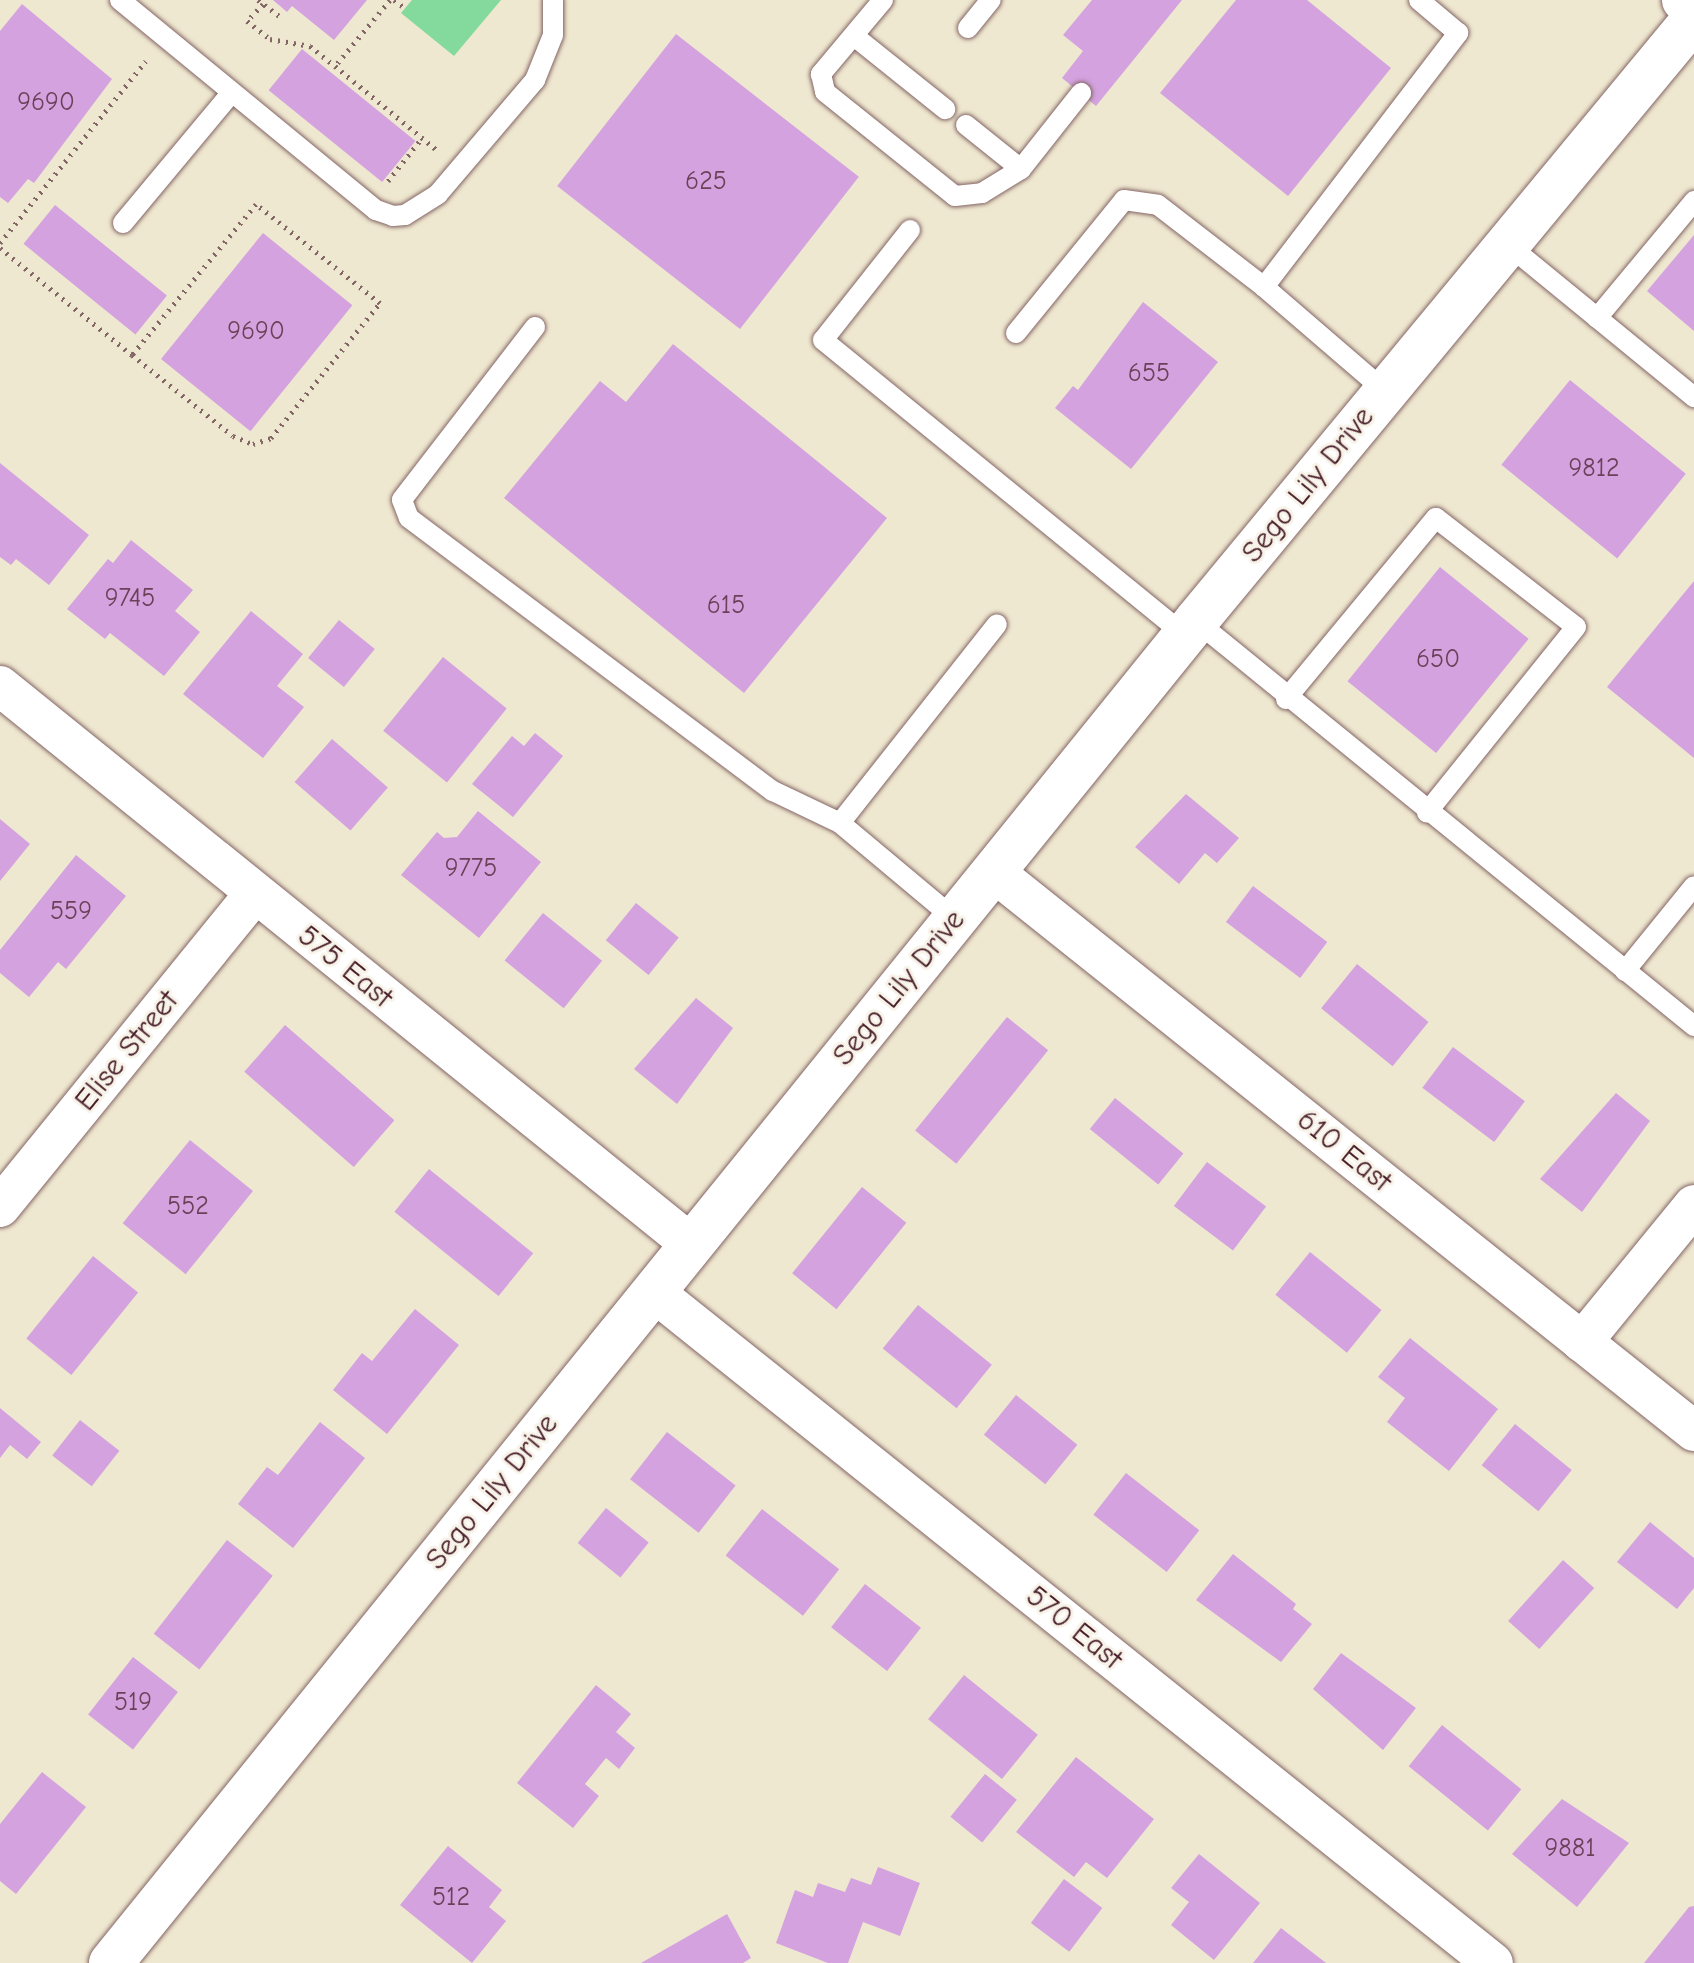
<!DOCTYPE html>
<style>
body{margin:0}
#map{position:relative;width:1694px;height:1963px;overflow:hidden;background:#efe8d0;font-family:"Comic Neue",sans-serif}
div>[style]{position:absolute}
.green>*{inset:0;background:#84d99c}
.building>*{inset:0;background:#d3a2df;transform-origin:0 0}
.path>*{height:5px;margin-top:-2.5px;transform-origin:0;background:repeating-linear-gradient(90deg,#846565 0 2px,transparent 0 8px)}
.roads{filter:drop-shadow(0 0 2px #846565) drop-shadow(0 0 2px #846565)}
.lane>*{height:20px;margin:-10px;padding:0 10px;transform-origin:10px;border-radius:10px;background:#fff}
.street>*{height:40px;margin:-20px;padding:0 20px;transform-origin:20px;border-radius:20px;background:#fff}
.secondary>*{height:44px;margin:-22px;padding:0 22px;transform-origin:22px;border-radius:22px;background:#fff}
.primary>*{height:44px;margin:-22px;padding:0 22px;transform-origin:22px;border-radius:22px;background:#fff}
span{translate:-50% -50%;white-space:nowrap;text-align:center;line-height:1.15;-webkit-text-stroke:6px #f7f3e8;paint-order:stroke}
.number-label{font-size:26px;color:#6c4058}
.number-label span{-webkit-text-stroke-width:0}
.street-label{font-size:30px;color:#4a1f2b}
</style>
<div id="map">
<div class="green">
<div style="clip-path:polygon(412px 0,501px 0,454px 56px,401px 13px)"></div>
</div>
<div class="building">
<div style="clip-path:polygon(273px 0,367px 0,334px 40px,292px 6px,287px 12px)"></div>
<div style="clip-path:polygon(1092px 0,1182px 0,1096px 106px,1062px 78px,1083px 51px,1063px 35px)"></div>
<div style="clip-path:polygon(1236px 0,1307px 0,1391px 68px,1288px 196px,1160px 93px)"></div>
<div style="clip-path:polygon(22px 4px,112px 79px,34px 183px,28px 179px,8px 203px,0 197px,0 31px)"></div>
<div style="left:676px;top:34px;width:232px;height:193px;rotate:38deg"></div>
<div style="left:302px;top:49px;width:146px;height:53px;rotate:39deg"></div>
<div style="left:55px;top:205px;width:144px;height:50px;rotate:39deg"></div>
<div style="left:263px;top:233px;width:115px;height:162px;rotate:39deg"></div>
<div style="clip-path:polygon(1694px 235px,1694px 331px,1647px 291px)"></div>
<div style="clip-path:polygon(1143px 302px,1218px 362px,1131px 469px,1055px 408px,1073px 386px,1078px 390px)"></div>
<div style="clip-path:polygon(673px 344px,887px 518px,744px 693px,504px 498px,600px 381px,626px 402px)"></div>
<div style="left:1570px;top:380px;width:149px;height:109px;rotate:39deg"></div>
<div style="clip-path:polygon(0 463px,89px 535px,49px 585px,16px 559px,11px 565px,0 557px)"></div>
<div style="clip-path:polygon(131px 540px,193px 590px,175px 611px,200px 632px,164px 676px,110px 633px,105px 639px,67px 609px,108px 559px,113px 563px)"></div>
<div style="left:1440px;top:567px;width:114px;height:147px;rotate:39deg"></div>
<div style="clip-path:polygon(1694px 581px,1694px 758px,1607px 687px)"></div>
<div style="clip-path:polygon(251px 611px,303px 654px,277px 686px,304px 707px,263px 758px,183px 694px)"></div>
<div style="left:339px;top:620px;width:46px;height:49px;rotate:39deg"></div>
<div style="left:443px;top:657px;width:82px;height:95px;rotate:39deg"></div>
<div style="clip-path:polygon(535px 733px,563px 756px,513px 817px,472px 784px,512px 736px,524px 746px)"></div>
<div style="left:332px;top:739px;width:74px;height:57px;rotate:41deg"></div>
<div style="clip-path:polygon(1186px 794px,1239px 838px,1217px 863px,1205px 853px,1179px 884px,1135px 847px)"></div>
<div style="clip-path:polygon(478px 811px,541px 862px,479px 938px,401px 875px,437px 832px,444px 838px,457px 837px)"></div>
<div style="clip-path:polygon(0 819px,30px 844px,0 881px)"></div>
<div style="clip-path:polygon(76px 855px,126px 896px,66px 969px,58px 962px,29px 997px,0 973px,0 950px)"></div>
<div style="left:1253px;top:886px;width:93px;height:45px;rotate:37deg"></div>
<div style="left:636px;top:903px;width:55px;height:48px;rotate:39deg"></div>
<div style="left:543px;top:913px;width:76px;height:61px;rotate:39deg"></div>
<div style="left:1357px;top:964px;width:92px;height:57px;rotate:39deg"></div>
<div style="clip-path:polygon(696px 998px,733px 1028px,677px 1104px,634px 1069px)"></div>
<div style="left:1007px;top:1017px;width:53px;height:146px;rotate:39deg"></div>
<div style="left:285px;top:1025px;width:145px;height:62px;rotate:41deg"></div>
<div style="left:1453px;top:1047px;width:90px;height:51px;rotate:37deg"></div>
<div style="clip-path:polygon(1616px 1093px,1650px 1121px,1582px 1212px,1540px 1179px)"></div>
<div style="left:1115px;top:1098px;width:88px;height:40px;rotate:39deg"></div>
<div style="left:190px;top:1140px;width:81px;height:107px;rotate:39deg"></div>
<div style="left:1207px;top:1162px;width:74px;height:55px;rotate:37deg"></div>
<div style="left:429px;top:1169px;width:134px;height:55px;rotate:39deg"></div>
<div style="left:862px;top:1187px;width:57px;height:111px;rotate:39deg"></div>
<div style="left:1310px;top:1252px;width:92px;height:55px;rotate:39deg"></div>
<div style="left:93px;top:1256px;width:58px;height:106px;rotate:39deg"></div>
<div style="left:918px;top:1305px;width:95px;height:56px;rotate:39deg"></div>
<div style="clip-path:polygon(415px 1309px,459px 1345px,387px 1434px,333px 1390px,362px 1353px,372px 1361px)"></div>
<div style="clip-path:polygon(1410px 1338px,1498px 1409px,1449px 1471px,1387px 1422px,1405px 1398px,1378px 1377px)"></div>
<div style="left:1016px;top:1395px;width:79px;height:51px;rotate:39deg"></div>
<div style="clip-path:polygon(0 1408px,41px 1442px,27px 1459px,10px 1445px,0 1458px)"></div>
<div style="left:80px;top:1420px;width:50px;height:45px;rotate:38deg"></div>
<div style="clip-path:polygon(320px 1422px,365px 1458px,293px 1548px,238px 1504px,267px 1467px,278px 1475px)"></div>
<div style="left:1515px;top:1424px;width:73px;height:53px;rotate:39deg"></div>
<div style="left:667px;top:1432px;width:87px;height:60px;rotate:38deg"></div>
<div style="left:1126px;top:1473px;width:93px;height:53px;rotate:38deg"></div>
<div style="left:606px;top:1508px;width:55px;height:45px;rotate:39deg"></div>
<div style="left:762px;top:1509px;width:98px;height:59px;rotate:38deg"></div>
<div style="clip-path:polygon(1650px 1522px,1694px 1558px,1694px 1588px,1677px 1609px,1617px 1562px)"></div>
<div style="left:227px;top:1540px;width:58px;height:119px;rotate:38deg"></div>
<div style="clip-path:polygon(1233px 1554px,1296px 1604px,1293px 1609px,1312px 1624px,1281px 1662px,1196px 1600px)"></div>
<div style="left:1563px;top:1560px;width:42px;height:82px;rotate:42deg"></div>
<div style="left:865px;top:1584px;width:71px;height:55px;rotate:38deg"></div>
<div style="clip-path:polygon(1341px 1653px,1416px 1708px,1383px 1750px,1313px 1689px)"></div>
<div style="left:133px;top:1657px;width:57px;height:73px;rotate:38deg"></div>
<div style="left:964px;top:1675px;width:95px;height:57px;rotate:39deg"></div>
<div style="clip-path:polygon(596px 1685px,631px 1714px,616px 1732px,635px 1748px,619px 1769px,606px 1758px,585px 1784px,599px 1796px,573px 1828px,517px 1783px)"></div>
<div style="left:1442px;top:1725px;width:102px;height:53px;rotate:39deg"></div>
<div style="clip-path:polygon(1076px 1757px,1154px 1819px,1107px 1878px,1086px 1862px,1074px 1877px,1016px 1832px)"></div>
<div style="clip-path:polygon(42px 1772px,86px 1807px,16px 1894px,0 1881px,0 1824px)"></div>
<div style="left:985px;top:1774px;width:41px;height:55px;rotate:39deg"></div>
<div style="clip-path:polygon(1562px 1799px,1629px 1843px,1577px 1907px,1512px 1854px)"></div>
<div style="clip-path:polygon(448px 1846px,502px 1890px,489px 1907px,506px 1921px,472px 1963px,400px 1905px)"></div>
<div style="clip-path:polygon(1199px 1854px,1260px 1903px,1214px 1960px,1171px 1925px,1189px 1902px,1171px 1888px)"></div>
<div style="clip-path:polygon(878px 1867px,920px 1883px,900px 1936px,863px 1922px,848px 1963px,828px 1963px,776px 1943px,795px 1890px,813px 1897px,818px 1883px,845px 1892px,851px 1878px,871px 1885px)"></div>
<div style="left:1064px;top:1879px;width:48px;height:55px;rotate:37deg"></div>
<div style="clip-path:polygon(1694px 1906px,1694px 1963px,1644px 1963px,1689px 1907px)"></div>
<div style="clip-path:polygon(727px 1914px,751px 1958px,743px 1963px,641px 1963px)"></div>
<div style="clip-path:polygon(1281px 1928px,1326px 1963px,1253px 1963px)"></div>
</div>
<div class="path">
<div style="left:258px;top:0;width:30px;rotate:37deg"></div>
<div style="left:390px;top:0;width:86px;rotate:129.8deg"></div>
<div style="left:335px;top:66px;width:132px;rotate:39.5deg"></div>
<div style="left:394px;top:0;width:14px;rotate:36deg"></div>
<div style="left:263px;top:4px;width:23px;rotate:133deg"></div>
<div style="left:247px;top:21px;width:29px;rotate:38deg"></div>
<div style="left:270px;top:39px;width:41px;rotate:9.9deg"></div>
<div style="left:310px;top:46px;width:32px;rotate:39deg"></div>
<div style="left:388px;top:181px;width:55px;rotate:-51.7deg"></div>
<div style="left:0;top:243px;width:233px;rotate:-51.3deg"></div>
<div style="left:0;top:248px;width:170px;rotate:39deg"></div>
<div style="left:132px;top:355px;width:129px;rotate:38.7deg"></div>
<div style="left:233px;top:436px;width:22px;rotate:22deg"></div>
<div style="left:253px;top:444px;width:19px;rotate:-18deg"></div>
<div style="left:271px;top:438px;width:174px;rotate:-51.1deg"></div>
<div style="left:380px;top:303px;width:159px;rotate:-141.4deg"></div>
<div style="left:256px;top:204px;width:195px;rotate:129.4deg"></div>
</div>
<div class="roads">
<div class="lane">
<div style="left:120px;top:0;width:331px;rotate:39.4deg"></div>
<div style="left:376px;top:210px;width:18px;rotate:19deg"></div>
<div style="left:393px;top:216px;width:12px;rotate:-5deg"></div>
<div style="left:405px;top:215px;width:39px;rotate:-32deg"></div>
<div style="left:438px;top:194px;width:150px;rotate:-49.6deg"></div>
<div style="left:535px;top:80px;width:48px;rotate:-68.2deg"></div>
<div style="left:553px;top:35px;width:35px;rotate:-90deg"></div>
<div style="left:883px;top:0;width:97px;rotate:130deg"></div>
<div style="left:821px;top:74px;width:18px;rotate:77deg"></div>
<div style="left:825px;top:92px;width:166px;rotate:38.7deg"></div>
<div style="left:955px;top:196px;width:27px;rotate:-6deg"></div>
<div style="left:982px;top:193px;width:46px;rotate:-31.6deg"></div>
<div style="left:968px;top:28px;width:36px;rotate:-51deg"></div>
<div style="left:854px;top:36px;width:117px;rotate:38.7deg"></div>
<div style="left:966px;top:125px;width:70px;rotate:38.7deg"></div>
<div style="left:1021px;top:169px;width:97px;rotate:-51.7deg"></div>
<div style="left:123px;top:223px;width:170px;rotate:-50.2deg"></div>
<div style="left:910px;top:230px;width:140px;rotate:128.3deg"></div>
<div style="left:823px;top:340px;width:467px;rotate:39.2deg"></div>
<div style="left:1507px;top:244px;width:242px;rotate:39.3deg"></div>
<div style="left:1597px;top:318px;width:152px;rotate:-50.3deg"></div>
<div style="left:535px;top:327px;width:218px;rotate:127.6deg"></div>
<div style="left:402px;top:500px;width:19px;rotate:69deg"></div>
<div style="left:409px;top:518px;width:455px;rotate:36.9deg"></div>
<div style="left:773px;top:791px;width:74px;rotate:25.5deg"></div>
<div style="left:840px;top:823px;width:150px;rotate:39.9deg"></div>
<div style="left:1016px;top:333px;width:171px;rotate:-50.9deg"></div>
<div style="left:1124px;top:200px;width:34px;rotate:8deg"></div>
<div style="left:1158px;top:205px;width:134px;rotate:37.7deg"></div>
<div style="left:1385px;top:391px;width:160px;rotate:-139.3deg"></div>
<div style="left:1264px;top:287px;width:320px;rotate:-52.6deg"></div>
<div style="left:1458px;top:33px;width:51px;rotate:-139.8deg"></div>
<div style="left:1196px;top:621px;width:642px;rotate:39.12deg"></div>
<div style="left:1286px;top:699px;width:235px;rotate:-50.4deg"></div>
<div style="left:1436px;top:518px;width:177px;rotate:37.9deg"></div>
<div style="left:1576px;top:627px;width:238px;rotate:128.8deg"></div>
<div style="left:840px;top:823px;width:253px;rotate:-51.7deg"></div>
<div style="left:1625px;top:971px;width:109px;rotate:-50.9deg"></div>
</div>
<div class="street">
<div style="left:0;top:686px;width:890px;rotate:38.93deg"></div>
<div style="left:994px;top:872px;width:896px;rotate:38.61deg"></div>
<div style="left:0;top:1207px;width:402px;rotate:-50.9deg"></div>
<div style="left:654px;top:1292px;width:1074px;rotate:38.65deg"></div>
<div style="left:1582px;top:1342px;width:177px;rotate:-50.7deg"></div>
</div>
<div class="secondary">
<div style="left:111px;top:1963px;width:1726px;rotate:-51.04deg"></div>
<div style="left:1196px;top:621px;width:781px;rotate:-50.4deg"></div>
</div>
<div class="primary">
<div style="left:1684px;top:0;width:13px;rotate:42deg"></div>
</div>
</div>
<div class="number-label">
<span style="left:46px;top:103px">9690</span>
<span style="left:706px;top:182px">625</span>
<span style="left:256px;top:332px">9690</span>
<span style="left:1149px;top:374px">655</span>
<span style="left:1594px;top:469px">9812</span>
<span style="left:130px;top:599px">9745</span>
<span style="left:726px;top:606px">615</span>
<span style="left:1438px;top:660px">650</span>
<span style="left:471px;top:869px">9775</span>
<span style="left:71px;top:912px">559</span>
<span style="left:188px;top:1207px">552</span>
<span style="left:133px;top:1703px">519</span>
<span style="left:1570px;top:1849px">9881</span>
<span style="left:451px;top:1898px">512</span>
</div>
<div class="street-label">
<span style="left:1308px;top:485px;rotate:-51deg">Sego Lily Drive</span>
<span style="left:345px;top:967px;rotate:39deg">575 East</span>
<span style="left:899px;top:988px;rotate:-51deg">Sego Lily Drive</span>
<span style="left:127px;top:1051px;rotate:-51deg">Elise Street</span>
<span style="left:1344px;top:1151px;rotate:39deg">610 East</span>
<span style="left:492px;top:1492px;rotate:-51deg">Sego Lily Drive</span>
<span style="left:1074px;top:1628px;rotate:39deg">570 East</span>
</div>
</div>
